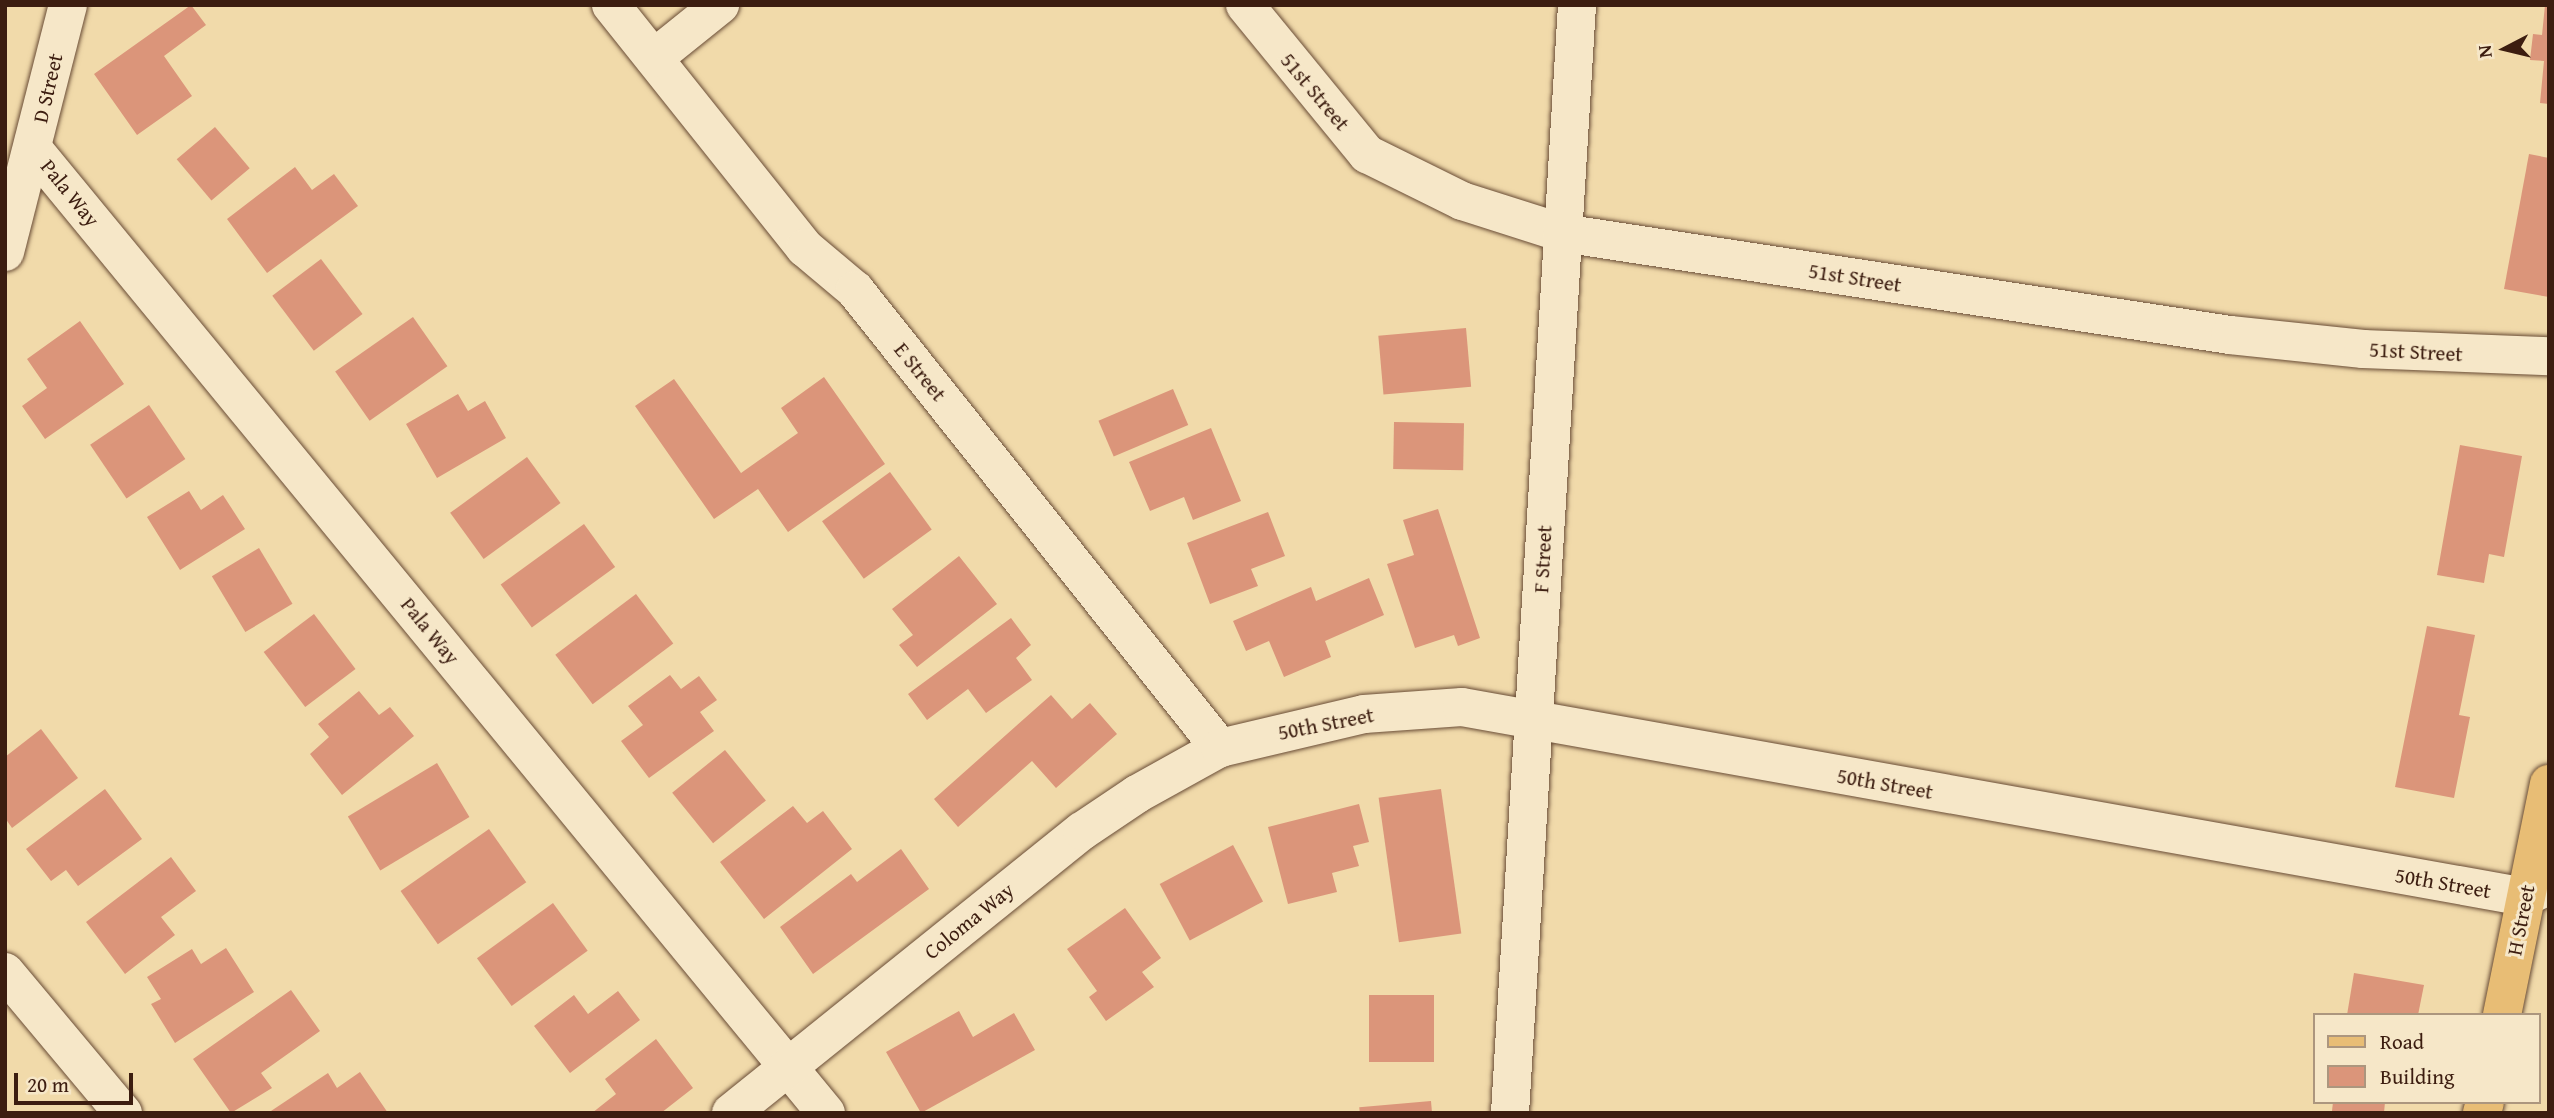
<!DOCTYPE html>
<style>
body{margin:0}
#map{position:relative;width:2554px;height:1118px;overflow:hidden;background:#f1daaa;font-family:"Gentium Book Plus",serif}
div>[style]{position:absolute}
.building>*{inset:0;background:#db957a;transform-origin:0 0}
.roads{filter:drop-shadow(0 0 2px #694c36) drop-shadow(0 0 2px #694c36)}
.minor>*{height:38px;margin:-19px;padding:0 19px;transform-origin:19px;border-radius:19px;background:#f6e7c8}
.major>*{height:38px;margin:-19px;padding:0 19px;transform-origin:19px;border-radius:19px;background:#e8bd75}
span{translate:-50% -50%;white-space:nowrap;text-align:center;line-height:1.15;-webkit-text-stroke:6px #f6e7c8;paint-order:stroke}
.street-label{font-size:21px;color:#3c1d10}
.frame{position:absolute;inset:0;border:7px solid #3c1d10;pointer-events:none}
.legend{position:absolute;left:2313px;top:1013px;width:228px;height:91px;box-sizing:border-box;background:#f6e7c8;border:2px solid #ac967e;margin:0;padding:9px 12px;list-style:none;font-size:21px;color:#3c1d10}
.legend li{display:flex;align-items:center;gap:14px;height:35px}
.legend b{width:35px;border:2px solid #ac967e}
.north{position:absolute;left:2470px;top:14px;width:70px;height:70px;-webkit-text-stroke:5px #f6e7c8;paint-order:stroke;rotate:263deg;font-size:19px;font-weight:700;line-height:28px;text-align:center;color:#3c1d10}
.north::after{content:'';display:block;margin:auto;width:24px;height:32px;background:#3c1d10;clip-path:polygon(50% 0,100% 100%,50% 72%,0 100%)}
.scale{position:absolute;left:14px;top:1073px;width:119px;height:32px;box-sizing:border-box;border:4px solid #3c1d10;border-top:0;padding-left:9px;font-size:21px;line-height:24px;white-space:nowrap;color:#3c1d10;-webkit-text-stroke:5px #f6e7c8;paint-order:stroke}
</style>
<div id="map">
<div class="building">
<div style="clip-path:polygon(191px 5px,206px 25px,164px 56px,192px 96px,137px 135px,94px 74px)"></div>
<div style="clip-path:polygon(2545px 5px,2549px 5px,2549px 104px,2540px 103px,2544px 61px,2530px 60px,2533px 34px,2542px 35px)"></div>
<div style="left:215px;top:127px;width:54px;height:50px;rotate:50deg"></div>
<div style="clip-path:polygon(2529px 154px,2549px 158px,2549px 297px,2504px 289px)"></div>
<div style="clip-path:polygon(295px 167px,312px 190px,334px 174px,358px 206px,267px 273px,227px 219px)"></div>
<div style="left:321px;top:259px;width:69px;height:61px;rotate:53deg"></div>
<div style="left:413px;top:317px;width:60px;height:95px;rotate:55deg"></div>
<div style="clip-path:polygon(80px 321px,124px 384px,45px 439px,22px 406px,47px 388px,27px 359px)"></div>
<div style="left:1466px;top:328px;width:59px;height:88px;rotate:85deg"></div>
<div style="clip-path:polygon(824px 377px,885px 464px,788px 532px,758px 489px,714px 519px,635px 406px,674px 379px,741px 473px,798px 433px,781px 408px)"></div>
<div style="left:1173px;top:389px;width:39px;height:81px;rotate:67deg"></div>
<div style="clip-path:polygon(458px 394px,468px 411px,485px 401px,506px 438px,437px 478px,406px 424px)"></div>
<div style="left:149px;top:405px;width:65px;height:71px;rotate:56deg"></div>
<div style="left:1394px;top:422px;width:70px;height:47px;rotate:1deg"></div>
<div style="clip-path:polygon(1211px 428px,1241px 501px,1193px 520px,1184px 497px,1150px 511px,1129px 462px)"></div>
<div style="clip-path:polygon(2460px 445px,2522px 456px,2504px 557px,2489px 554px,2484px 583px,2437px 575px)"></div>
<div style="left:527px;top:457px;width:57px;height:95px;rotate:54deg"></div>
<div style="left:890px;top:472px;width:71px;height:84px;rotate:54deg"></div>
<div style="clip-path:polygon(189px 491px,201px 510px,223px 495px,245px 529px,180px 570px,147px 517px)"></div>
<div style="clip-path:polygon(1438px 509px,1480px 638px,1458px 646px,1454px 635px,1415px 648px,1387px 564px,1414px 555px,1403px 520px)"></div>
<div style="clip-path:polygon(1268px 512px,1285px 556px,1251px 569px,1258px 586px,1210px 604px,1187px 543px)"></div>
<div style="left:584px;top:524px;width:53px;height:103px;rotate:54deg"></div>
<div style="left:259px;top:548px;width:65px;height:55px;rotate:59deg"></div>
<div style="clip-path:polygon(959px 556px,997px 604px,917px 667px,899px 645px,913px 635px,892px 609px)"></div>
<div style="clip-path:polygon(1369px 578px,1384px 615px,1325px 641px,1331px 657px,1284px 677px,1269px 641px,1246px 651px,1233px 621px,1311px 587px,1316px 601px)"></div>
<div style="left:636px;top:594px;width:62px;height:101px;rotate:53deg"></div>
<div style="left:314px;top:614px;width:69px;height:63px;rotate:53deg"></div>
<div style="clip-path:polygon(1011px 618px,1031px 645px,1016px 658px,1032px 680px,986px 713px,968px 689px,927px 720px,908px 694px)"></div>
<div style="clip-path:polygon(2427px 626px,2475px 635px,2459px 715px,2470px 717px,2454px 798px,2395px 787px)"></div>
<div style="clip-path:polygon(670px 675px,681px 689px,699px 676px,717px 700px,700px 712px,714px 731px,649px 778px,621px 741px,643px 725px,628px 706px)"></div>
<div style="clip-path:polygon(359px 691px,379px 715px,390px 707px,414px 736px,342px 795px,310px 754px,329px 737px,318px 724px)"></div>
<div style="clip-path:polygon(1051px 695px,1072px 719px,1090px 703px,1117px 734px,1056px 788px,1032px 761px,958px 827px,934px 799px)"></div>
<div style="clip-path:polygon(41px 729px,78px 778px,12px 828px,5px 818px,5px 757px)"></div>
<div style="left:725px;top:750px;width:65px;height:68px;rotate:51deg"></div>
<div style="left:437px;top:763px;width:63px;height:104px;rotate:59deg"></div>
<div style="clip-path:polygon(105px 789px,142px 839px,78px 886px,66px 870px,51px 881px,26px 849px)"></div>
<div style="left:1441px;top:789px;width:146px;height:63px;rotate:82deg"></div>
<div style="clip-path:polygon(1359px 804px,1369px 842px,1353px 846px,1359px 866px,1332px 873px,1337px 892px,1288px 904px,1268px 827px)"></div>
<div style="clip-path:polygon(793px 806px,807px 823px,823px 811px,852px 849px,764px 919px,720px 862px)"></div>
<div style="left:489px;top:829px;width:65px;height:108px;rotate:55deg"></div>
<div style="left:1233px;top:845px;width:64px;height:83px;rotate:62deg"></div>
<div style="clip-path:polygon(901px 849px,929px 889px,813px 974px,780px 927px,851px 874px,857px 882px)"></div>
<div style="clip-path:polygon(171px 857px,196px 891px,161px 917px,175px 935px,125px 974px,86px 922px)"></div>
<div style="left:553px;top:903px;width:59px;height:94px;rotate:54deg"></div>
<div style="clip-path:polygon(1125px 908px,1161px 958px,1142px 972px,1154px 987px,1106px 1021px,1089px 997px,1097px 991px,1067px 949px)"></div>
<div style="clip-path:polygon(226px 948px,254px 992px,175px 1043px,151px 1004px,161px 999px,147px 977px,192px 949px,201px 964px)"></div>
<div style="clip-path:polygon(2354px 973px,2424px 985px,2418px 1015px,2347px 1015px)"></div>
<div style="clip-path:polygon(291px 990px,320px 1031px,261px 1073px,272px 1088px,231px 1113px,193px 1059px)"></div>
<div style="clip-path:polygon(618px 991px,640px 1020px,570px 1073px,534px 1026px,574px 995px,588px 1014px)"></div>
<div style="left:1369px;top:995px;width:65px;height:67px"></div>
<div style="clip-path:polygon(959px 1011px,973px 1037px,1014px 1013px,1035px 1050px,921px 1113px,886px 1052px)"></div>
<div style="clip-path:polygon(656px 1039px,693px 1088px,661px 1113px,592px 1113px,616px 1094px,605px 1079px)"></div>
<div style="clip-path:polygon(360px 1072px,388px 1113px,268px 1113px,328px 1073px,337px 1088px)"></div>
<div style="left:1431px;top:1101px;width:12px;height:72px;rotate:85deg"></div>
<div style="clip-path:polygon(2333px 1102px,2385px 1102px,2384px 1113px,2332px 1111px)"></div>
</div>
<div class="roads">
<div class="minor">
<div style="left:611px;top:5px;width:311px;rotate:51.4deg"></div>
<div style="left:805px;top:248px;width:65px;rotate:40deg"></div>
<div style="left:855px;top:290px;width:586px;rotate:51.45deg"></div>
<div style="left:1245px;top:5px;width:193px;rotate:50.7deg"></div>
<div style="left:1367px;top:154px;width:106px;rotate:26.3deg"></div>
<div style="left:1462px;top:201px;width:105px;rotate:17.7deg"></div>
<div style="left:1562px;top:233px;width:676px;rotate:8.68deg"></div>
<div style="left:2230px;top:335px;width:134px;rotate:6deg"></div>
<div style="left:2363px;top:349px;width:186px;rotate:2.2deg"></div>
<div style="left:654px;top:58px;width:85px;rotate:-38.8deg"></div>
<div style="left:34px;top:150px;width:1247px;rotate:50.57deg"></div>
<div style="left:5px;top:252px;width:255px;rotate:-75.7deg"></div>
<div style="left:5px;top:972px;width:184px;rotate:50.1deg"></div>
<div style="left:731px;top:1113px;width:450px;rotate:-38.8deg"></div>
<div style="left:1082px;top:831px;width:66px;rotate:-33.9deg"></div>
<div style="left:1137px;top:794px;width:95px;rotate:-29deg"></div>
<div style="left:1220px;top:748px;width:148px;rotate:-13.3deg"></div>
<div style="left:1364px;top:714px;width:98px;rotate:-4.1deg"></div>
<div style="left:1462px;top:707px;width:1080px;rotate:10.13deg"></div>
<div style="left:2525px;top:897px;width:26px;rotate:-25deg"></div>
<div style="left:1510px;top:1113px;width:1110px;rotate:-86.54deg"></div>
</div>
<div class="major">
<div style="left:2502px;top:1015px;width:236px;rotate:-78.5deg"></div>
<div style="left:2482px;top:1113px;width:11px;rotate:-75deg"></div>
</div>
</div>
<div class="street-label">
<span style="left:48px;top:88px;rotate:-77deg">D Street</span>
<span style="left:1315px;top:92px;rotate:50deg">51st Street</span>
<span style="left:70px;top:193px;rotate:51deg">Pala Way</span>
<span style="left:1855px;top:278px;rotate:9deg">51st Street</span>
<span style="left:2416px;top:352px;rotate:3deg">51st Street</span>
<span style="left:920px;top:372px;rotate:51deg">E Street</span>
<span style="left:1543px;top:559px;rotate:-87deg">F Street</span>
<span style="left:430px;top:631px;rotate:51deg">Pala Way</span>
<span style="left:1326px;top:724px;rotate:-11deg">50th Street</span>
<span style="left:1885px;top:784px;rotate:10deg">50th Street</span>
<span style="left:2443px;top:883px;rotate:10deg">50th Street</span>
<span style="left:2521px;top:920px;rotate:-79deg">H Street</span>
<span style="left:969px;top:921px;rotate:-39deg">Coloma Way</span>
</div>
<div class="frame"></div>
<ul class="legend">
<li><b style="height:9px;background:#e8bd75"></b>Road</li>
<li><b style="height:19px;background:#db957a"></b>Building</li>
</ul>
<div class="north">N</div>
<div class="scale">20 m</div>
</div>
